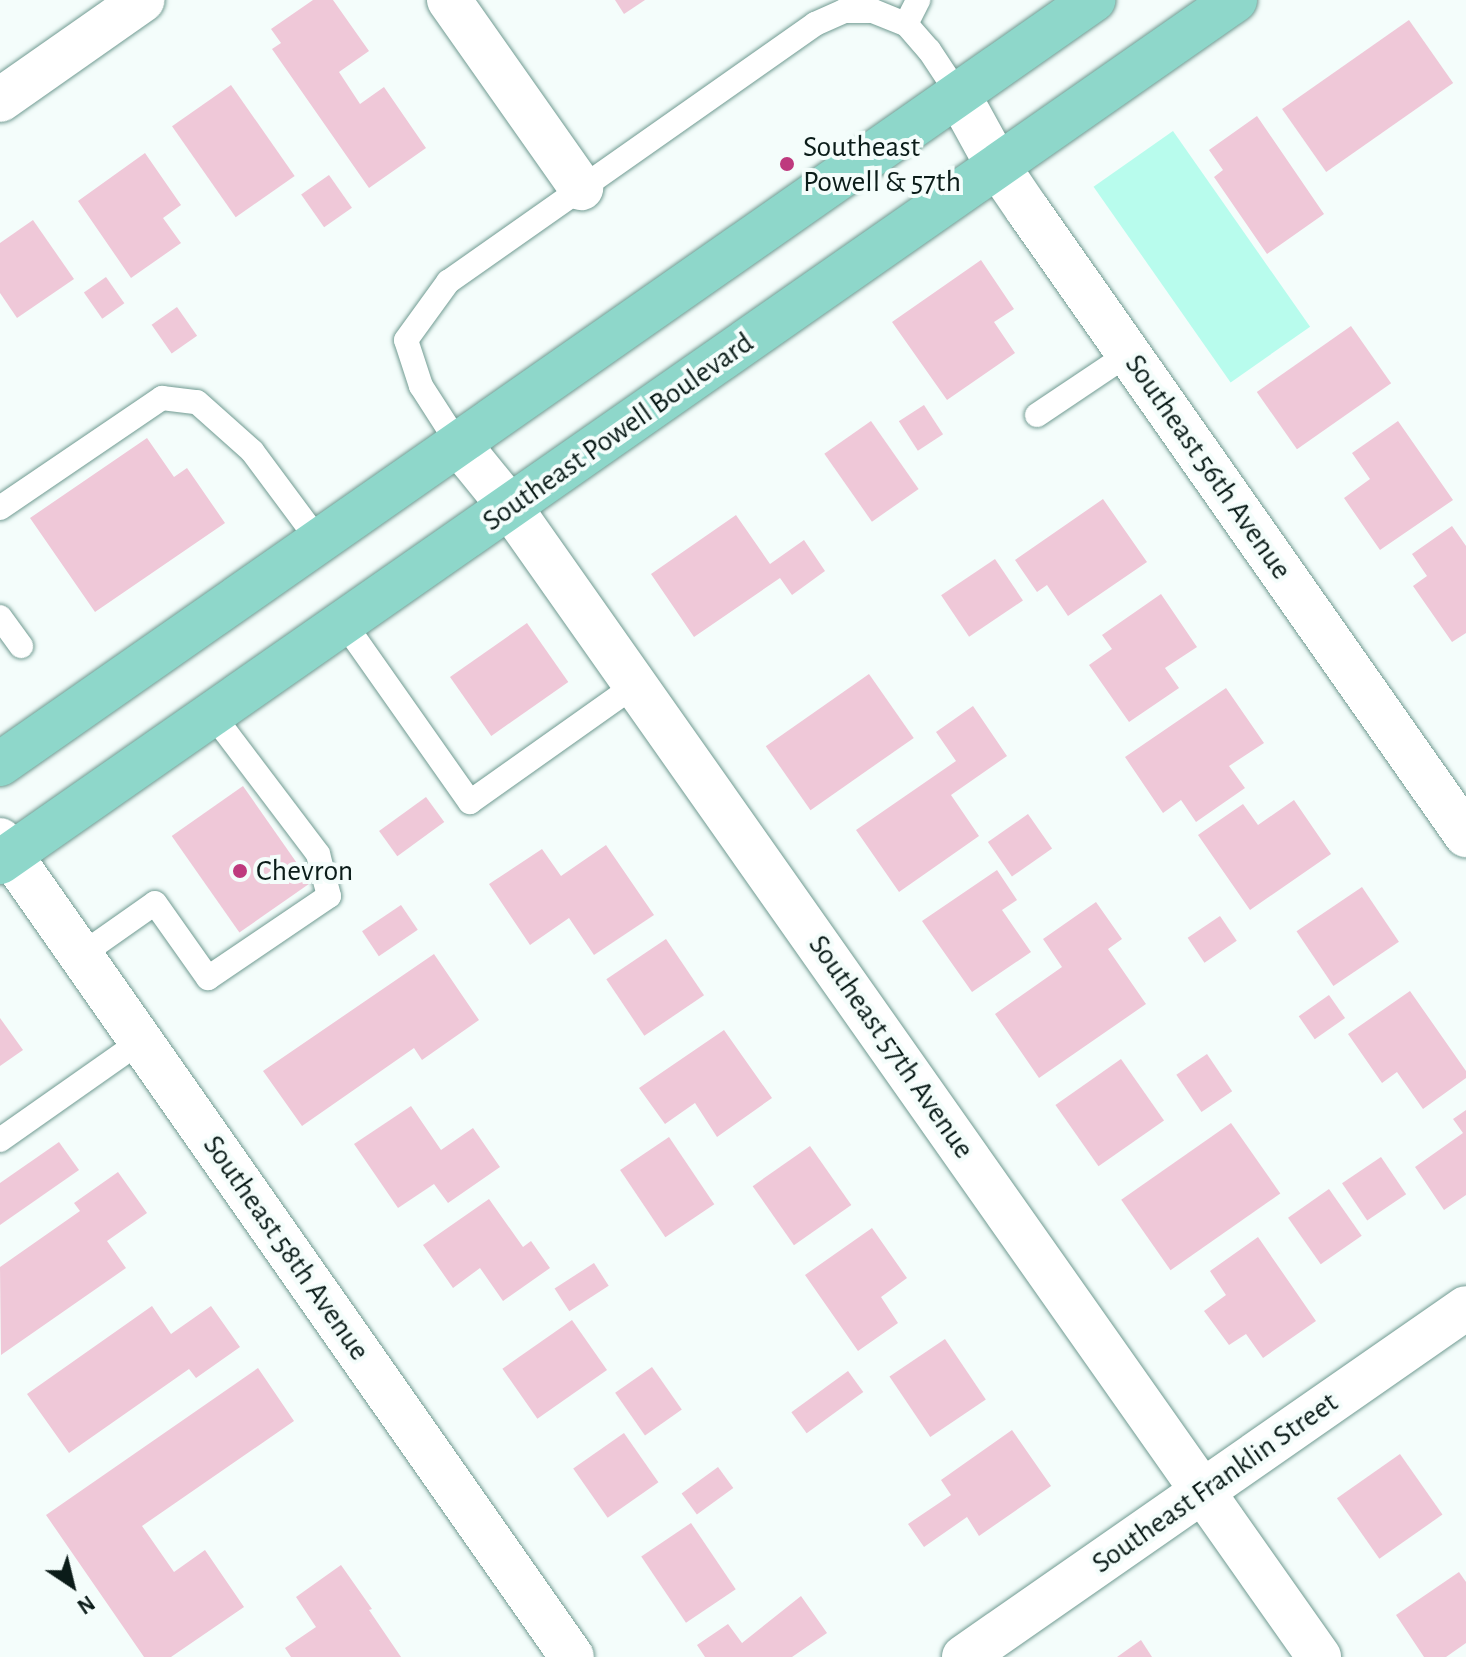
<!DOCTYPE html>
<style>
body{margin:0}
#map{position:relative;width:1466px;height:1657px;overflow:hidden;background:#f4fdfb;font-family:"Alegreya Sans",sans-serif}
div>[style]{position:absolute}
.green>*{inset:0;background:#b8fced;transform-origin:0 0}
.building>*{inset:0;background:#efc8d8;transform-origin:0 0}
.roads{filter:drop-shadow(0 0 2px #719b92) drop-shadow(0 0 2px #719b92)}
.service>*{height:24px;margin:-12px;padding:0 12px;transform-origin:12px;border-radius:12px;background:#fff}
.minor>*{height:44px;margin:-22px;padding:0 22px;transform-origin:22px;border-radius:22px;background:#fff}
.primary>*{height:44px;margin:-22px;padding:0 22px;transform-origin:22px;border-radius:22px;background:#8ed7ca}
.dots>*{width:22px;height:22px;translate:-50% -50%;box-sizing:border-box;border:4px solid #f4fdfb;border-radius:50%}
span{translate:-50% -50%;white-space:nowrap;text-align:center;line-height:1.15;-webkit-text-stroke:8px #f4fdfb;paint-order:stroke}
.poi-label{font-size:30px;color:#0b1c19}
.left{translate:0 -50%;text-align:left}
.street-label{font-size:30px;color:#0b1c19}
.north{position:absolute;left:32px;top:1545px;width:80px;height:80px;-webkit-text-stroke:6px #f4fdfb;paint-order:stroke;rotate:145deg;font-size:22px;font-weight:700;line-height:32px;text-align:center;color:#0b1c19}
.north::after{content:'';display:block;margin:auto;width:28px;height:36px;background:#0b1c19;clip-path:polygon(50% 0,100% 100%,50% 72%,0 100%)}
</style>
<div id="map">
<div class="green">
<div style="left:1173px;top:131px;width:239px;height:97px;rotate:55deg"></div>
</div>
<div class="building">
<div style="clip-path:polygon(313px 0,333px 0,369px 51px,339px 72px,360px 104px,384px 87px,426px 148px,369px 188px,272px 49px,281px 43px,271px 29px)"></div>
<div style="clip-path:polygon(615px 0,645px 0,624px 14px)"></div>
<div style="left:1409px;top:20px;width:77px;height:155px;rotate:55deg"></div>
<div style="left:231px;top:85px;width:111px;height:72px;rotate:55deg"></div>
<div style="clip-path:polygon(1257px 116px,1324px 214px,1267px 254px,1214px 177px,1223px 170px,1209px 150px)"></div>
<div style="clip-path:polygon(145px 153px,181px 205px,163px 218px,181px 243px,131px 278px,78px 201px)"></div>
<div style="left:329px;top:175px;width:40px;height:34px;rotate:55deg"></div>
<div style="clip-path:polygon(33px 220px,74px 279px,17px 318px,0 293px,0 243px)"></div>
<div style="clip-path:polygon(981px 260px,1014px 309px,994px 322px,1015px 353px,947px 400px,892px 322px)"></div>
<div style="left:106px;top:277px;width:32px;height:27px;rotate:55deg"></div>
<div style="left:177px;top:307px;width:35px;height:31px;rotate:55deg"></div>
<div style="left:1351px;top:326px;width:70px;height:115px;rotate:55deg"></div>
<div style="left:924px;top:405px;width:35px;height:30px;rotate:57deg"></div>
<div style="left:871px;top:421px;width:83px;height:57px;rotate:55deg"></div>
<div style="clip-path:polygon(1398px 421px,1453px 500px,1380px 550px,1344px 498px,1370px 479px,1352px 453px)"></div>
<div style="clip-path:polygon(147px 438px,174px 477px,187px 468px,225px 523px,95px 612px,30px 518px)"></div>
<div style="clip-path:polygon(1103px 499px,1147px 562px,1068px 616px,1047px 585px,1037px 592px,1015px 560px)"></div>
<div style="clip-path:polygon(736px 515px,770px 564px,804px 540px,825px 571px,792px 595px,780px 578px,694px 637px,651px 574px)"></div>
<div style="clip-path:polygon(1452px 526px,1466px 546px,1466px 633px,1452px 642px,1413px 586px,1427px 576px,1412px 554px)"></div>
<div style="left:995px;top:559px;width:50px;height:65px;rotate:56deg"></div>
<div style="clip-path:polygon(1161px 594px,1197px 647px,1165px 668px,1179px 688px,1129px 722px,1089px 665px,1112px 649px,1102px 635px)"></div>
<div style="left:527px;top:623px;width:72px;height:94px;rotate:55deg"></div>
<div style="left:869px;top:674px;width:78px;height:126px;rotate:55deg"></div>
<div style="clip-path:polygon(1226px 688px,1264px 743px,1229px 766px,1245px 788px,1196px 822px,1181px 800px,1163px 813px,1125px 757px)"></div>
<div style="clip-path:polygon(973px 706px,1007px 756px,951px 795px,979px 836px,899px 892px,856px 830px,956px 761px,936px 732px)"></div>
<div style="left:243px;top:786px;width:118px;height:87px;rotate:55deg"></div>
<div style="left:426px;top:797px;width:31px;height:58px;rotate:54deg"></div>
<div style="clip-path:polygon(1294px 800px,1331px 854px,1250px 910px,1198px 835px,1243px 804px,1258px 825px)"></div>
<div style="left:1028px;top:814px;width:42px;height:49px;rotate:55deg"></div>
<div style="clip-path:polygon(606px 845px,654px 915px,594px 955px,569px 918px,530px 945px,489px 884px,542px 849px,561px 876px)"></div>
<div style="clip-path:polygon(997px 870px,1017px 900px,1002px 910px,1031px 952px,972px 992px,922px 921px)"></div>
<div style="left:1362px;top:887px;width:66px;height:79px;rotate:56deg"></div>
<div style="clip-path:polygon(1096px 902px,1122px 939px,1108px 949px,1146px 1004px,1039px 1078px,995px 1014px,1062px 967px,1043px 939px)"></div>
<div style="left:401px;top:905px;width:30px;height:47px;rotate:56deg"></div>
<div style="left:1220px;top:916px;width:30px;height:39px;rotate:56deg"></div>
<div style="left:666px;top:939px;width:68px;height:72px;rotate:56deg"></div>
<div style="clip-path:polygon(434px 954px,479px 1020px,422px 1060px,414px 1048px,302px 1126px,263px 1071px)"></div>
<div style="clip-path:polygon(1410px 991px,1466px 1071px,1466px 1078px,1423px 1109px,1397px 1072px,1382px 1083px,1348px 1034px)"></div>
<div style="left:1329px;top:995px;width:28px;height:37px;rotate:55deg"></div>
<div style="clip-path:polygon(0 1018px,23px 1050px,0 1066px)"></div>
<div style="clip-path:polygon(724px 1030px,772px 1098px,717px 1137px,695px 1103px,665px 1124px,639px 1088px)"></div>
<div style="left:1207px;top:1054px;width:45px;height:37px;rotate:56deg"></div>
<div style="left:1121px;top:1059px;width:75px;height:80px;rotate:55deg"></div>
<div style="clip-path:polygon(411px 1106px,441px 1150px,473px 1128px,500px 1167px,448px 1203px,434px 1184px,398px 1208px,354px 1144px)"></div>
<div style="clip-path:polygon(1466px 1110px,1466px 1195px,1444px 1210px,1415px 1167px,1463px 1133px,1453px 1119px)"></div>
<div style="left:1231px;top:1123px;width:86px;height:134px;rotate:55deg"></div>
<div style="left:669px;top:1137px;width:81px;height:59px;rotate:56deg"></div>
<div style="clip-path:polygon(59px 1142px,79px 1170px,0 1225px,0 1183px)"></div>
<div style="left:810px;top:1146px;width:72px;height:70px;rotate:55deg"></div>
<div style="left:1381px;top:1157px;width:45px;height:47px;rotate:56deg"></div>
<div style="clip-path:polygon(118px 1172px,147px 1213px,107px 1241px,126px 1268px,1px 1355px,0 1267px,80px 1211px,74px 1203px)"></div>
<div style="left:1329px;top:1189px;width:57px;height:50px;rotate:55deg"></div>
<div style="clip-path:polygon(489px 1199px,523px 1247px,531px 1241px,550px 1268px,503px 1301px,480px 1268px,453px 1288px,423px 1245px)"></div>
<div style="clip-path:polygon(872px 1228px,907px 1278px,881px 1297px,898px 1323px,858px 1351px,805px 1275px)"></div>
<div style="clip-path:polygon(1258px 1237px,1316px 1321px,1263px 1358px,1246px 1334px,1229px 1345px,1204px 1311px,1226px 1295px,1210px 1271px)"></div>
<div style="left:594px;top:1263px;width:27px;height:47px;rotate:57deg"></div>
<div style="clip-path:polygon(152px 1306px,171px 1334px,211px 1306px,240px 1347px,196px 1378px,189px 1369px,69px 1453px,27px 1394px)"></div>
<div style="left:572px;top:1320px;width:61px;height:85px;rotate:55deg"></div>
<div style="left:945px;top:1339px;width:73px;height:67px;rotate:56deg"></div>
<div style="left:652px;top:1367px;width:52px;height:45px;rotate:55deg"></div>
<div style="clip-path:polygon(258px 1368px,294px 1421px,142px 1526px,174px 1572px,205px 1550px,244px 1607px,171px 1657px,144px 1657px,46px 1515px)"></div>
<div style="left:848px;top:1371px;width:26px;height:70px;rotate:54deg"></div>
<div style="clip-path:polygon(1012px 1430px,1051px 1486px,979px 1536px,967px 1517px,924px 1547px,908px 1524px,951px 1495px,941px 1480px)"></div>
<div style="left:624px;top:1433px;width:60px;height:62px;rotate:55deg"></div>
<div style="left:1400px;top:1454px;width:74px;height:77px;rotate:55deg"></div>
<div style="left:718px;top:1467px;width:26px;height:45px;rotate:54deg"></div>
<div style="left:691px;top:1523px;width:80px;height:60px;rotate:56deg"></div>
<div style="clip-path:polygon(341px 1565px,372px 1609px,369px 1610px,401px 1657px,291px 1657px,285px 1648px,316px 1627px,296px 1597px)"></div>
<div style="clip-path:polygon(1459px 1572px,1466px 1582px,1466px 1643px,1446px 1657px,1424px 1657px,1396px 1615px)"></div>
<div style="clip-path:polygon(801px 1596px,827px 1633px,792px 1657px,705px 1657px,697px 1645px,728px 1624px,742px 1643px)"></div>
<div style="clip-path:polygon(1141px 1640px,1152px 1657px,1117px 1657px)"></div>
</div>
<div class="roads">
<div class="service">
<div style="left:906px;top:24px;width:27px;rotate:-63deg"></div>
<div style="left:1037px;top:415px;width:110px;rotate:-33.8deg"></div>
<div style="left:457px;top:442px;width:67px;rotate:-122.7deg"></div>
<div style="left:421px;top:386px;width:48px;rotate:-108.1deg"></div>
<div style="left:406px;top:340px;width:72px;rotate:-54.1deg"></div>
<div style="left:448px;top:282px;width:449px;rotate:-35.1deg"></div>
<div style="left:815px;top:24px;width:32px;rotate:-24deg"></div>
<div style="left:844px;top:11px;width:29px"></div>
<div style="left:873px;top:11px;width:35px;rotate:22deg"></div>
<div style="left:906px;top:24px;width:35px;rotate:49deg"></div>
<div style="left:929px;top:50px;width:53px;rotate:56.6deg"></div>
<div style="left:0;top:508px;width:196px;rotate:-34.2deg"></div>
<div style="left:162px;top:398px;width:35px;rotate:7deg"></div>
<div style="left:197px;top:402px;width:74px;rotate:41.7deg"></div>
<div style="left:252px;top:451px;width:111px;rotate:53.4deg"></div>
<div style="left:0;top:617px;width:36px;rotate:54deg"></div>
<div style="left:344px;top:623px;width:219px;rotate:54.9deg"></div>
<div style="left:470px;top:802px;width:202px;rotate:-35.3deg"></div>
<div style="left:81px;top:955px;width:90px;rotate:-35.1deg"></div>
<div style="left:155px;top:903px;width:92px;rotate:54.8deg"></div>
<div style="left:208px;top:978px;width:146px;rotate:-34.1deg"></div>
<div style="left:329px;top:896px;width:43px;rotate:-104.7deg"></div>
<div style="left:318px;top:854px;width:176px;rotate:-127.1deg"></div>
<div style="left:0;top:1140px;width:172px;rotate:-35.1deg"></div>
</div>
<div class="minor">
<div style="left:449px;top:0;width:230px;rotate:54.9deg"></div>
<div style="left:958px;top:94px;width:81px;rotate:61.2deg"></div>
<div style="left:997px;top:165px;width:53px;rotate:55.7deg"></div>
<div style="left:1027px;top:209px;width:765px;rotate:54.96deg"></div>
<div style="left:0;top:100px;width:174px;rotate:-35deg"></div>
<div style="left:457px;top:442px;width:84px;rotate:50.8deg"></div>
<div style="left:510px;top:507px;width:1406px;rotate:54.87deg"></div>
<div style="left:0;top:840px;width:997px;rotate:55deg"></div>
<div style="left:964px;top:1657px;width:611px;rotate:-34.81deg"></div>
</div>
<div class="primary">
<div style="left:0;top:764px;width:1334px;rotate:-34.95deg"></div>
<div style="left:0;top:862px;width:1506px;rotate:-34.91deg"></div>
</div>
</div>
<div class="dots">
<div style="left:787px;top:164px;background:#be3a7e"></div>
<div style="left:240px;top:871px;background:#be3a7e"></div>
</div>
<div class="poi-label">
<span class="left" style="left:803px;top:164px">Southeast<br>Powell &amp; 57th</span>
<span class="left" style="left:256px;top:871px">Chevron</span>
</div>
<div class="street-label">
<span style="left:618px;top:432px;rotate:-35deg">Southeast Powell Boulevard</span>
<span style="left:1208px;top:467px;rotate:55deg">Southeast 56th Avenue</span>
<span style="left:891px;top:1047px;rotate:55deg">Southeast 57th Avenue</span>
<span style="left:286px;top:1248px;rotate:55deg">Southeast 58th Avenue</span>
<span style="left:1215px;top:1483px;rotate:-35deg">Southeast Franklin Street</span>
</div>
<div class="north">N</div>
</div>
